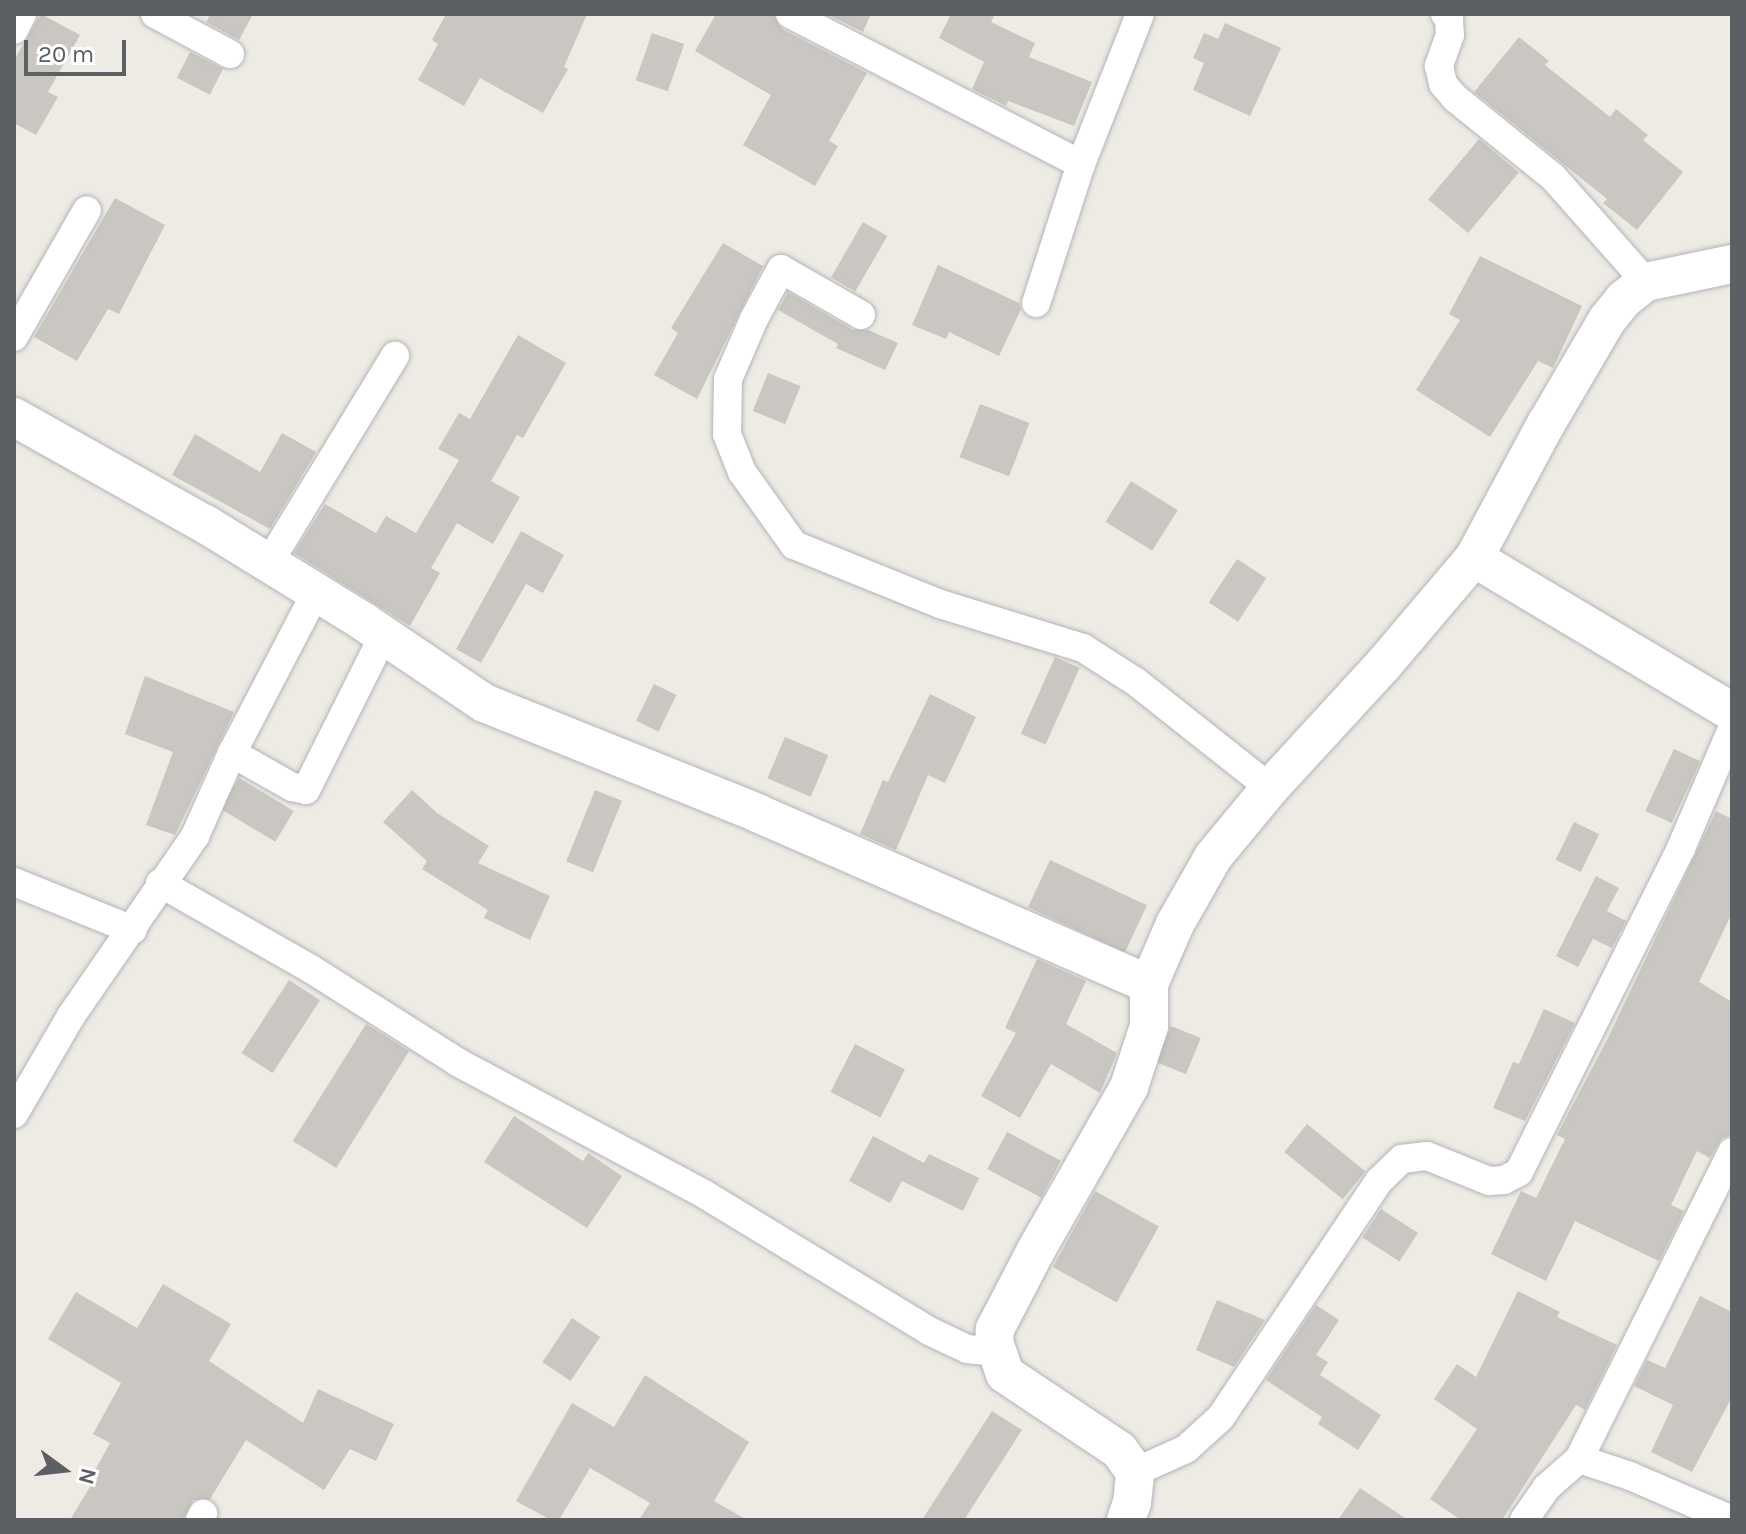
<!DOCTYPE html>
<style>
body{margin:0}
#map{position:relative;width:1746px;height:1534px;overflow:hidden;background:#eeebe4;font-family:Karla,sans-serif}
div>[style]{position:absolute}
.building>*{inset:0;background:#cac6c1;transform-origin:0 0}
.roads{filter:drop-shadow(0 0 2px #b1b5b9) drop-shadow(0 0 2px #b1b5b9)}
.street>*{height:28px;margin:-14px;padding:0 14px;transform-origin:14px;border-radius:14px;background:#fff}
.secondary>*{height:38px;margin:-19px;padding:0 19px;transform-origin:19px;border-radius:19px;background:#fff}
span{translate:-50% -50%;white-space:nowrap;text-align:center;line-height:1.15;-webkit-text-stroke:6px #fff;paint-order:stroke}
.frame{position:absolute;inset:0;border:16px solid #5c6064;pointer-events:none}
.north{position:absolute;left:24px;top:1430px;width:80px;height:80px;-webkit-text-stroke:6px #fff;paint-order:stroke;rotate:105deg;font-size:22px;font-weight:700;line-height:32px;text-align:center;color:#5c6064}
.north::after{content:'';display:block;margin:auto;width:28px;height:36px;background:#5c6064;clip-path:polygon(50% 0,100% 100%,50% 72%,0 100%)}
.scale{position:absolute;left:24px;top:40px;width:102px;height:36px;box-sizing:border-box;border:4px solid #5c6064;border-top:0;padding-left:10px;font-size:24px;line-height:28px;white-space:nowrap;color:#5c6064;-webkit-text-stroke:6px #fff;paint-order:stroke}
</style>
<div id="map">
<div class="building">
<div style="clip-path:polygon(41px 14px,80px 35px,48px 92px,58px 97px,36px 135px,14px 123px,14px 60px)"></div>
<div style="clip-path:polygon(211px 14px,253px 14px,239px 40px,206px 22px)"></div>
<div style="clip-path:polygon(446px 14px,587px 14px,564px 67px,568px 69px,543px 113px,480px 78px,464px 106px,418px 80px,438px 44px,432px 40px)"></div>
<div style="clip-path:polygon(716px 14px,773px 14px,782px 29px,867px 73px,829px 141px,838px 146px,815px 186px,743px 145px,771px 95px,695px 51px)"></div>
<div style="clip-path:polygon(827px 14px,871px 14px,863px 32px)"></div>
<div style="clip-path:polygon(951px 14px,995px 14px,991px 22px,1035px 43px,1029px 57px,1092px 82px,1074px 126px,1008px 101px,1006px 106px,972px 89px,984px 62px,939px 38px)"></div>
<div style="clip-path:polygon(1225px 23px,1281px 48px,1250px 116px,1193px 90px,1204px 63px,1193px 58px,1204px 33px,1218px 39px)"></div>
<div style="left:652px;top:33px;width:34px;height:50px;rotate:19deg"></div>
<div style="clip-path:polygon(1519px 37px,1549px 61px,1545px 65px,1610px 117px,1616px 109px,1648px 135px,1643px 140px,1683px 172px,1637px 230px,1603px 203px,1607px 199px,1474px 92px)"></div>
<div style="left:190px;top:52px;width:37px;height:29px;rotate:27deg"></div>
<div style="left:1479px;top:139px;width:52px;height:79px;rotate:40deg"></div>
<div style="clip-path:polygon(115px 198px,165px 225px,119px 314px,108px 309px,77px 361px,34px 337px)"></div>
<div style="left:863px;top:222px;width:28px;height:64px;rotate:30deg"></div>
<div style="clip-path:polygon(723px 243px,763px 266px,697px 399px,654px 375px,678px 333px,671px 328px)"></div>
<div style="clip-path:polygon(1480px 256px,1582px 306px,1553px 368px,1538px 361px,1490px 437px,1416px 390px,1460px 320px,1449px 314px)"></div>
<div style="clip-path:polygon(938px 265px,1019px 303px,1021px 309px,999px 356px,949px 332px,946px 339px,912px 325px)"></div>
<div style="clip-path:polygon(788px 292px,853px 330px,868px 330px,898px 343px,885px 370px,836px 348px,838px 344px,778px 310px)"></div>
<div style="clip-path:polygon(518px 335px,566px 363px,523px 438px,517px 435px,491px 481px,520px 497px,493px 544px,457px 523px,431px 568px,440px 573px,410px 626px,294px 553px,325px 504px,376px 533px,386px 516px,416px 533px,459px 460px,438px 449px,459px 413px,470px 419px)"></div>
<div style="left:768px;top:373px;width:35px;height:41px;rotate:22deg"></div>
<div style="left:980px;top:404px;width:53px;height:57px;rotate:21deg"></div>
<div style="clip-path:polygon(282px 433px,316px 452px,270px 529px,172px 475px,195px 434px,260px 472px)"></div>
<div style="left:1131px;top:481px;width:55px;height:48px;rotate:32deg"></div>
<div style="clip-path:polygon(521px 531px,564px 555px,543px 593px,526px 584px,481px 663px,456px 649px)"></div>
<div style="left:1237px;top:559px;width:35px;height:52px;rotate:33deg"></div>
<div style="left:1055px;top:657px;width:27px;height:84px;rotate:24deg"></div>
<div style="clip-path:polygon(145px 676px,234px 712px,175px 835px,146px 825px,173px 752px,125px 734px)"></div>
<div style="left:654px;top:684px;width:25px;height:41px;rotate:26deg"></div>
<div style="clip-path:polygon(930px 694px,976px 717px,945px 783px,928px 775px,896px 850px,860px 834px,883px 780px,888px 782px)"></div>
<div style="left:785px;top:737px;width:47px;height:45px;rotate:23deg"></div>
<div style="left:1674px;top:749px;width:29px;height:68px;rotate:25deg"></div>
<div style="left:239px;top:778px;width:64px;height:36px;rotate:31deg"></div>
<div style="clip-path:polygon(412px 790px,437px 813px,489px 846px,478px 863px,550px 896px,530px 940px,484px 918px,488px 910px,422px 869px,427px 861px,383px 822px)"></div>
<div style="left:595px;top:790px;width:29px;height:77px;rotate:22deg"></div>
<div style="clip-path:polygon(1716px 811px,1732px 819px,1732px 913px,1699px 982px,1732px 1002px,1732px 1135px,1722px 1138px,1710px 1158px,1697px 1151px,1671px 1205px,1684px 1211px,1659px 1261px,1575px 1221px,1546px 1281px,1491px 1254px,1521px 1191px,1536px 1198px,1565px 1139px,1557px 1135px,1608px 1038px)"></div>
<div style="left:1574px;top:822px;width:28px;height:42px;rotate:26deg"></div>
<div style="left:1050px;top:860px;width:107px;height:52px;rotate:25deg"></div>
<div style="clip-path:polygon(1596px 876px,1619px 888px,1607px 911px,1626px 921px,1612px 948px,1593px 939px,1578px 967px,1556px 956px)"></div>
<div style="clip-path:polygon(1037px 959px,1086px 981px,1066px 1024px,1117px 1053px,1100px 1093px,1051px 1064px,1020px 1118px,981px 1096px,1016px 1033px,1005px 1028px)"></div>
<div style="left:289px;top:980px;width:37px;height:87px;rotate:33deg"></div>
<div style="clip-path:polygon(1544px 1009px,1575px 1023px,1525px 1121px,1493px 1108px,1513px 1062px,1519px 1064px)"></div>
<div style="left:366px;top:1024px;width:51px;height:138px;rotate:32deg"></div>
<div style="left:1171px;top:1026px;width:32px;height:39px;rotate:22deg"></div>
<div style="left:855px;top:1044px;width:56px;height:54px;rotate:27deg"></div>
<div style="clip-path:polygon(514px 1116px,583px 1161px,588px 1153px,622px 1176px,587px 1228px,484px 1162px)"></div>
<div style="left:1307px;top:1124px;width:75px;height:36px;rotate:39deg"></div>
<div style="left:1007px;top:1132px;width:61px;height:42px;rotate:28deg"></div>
<div style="clip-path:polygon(873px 1136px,924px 1163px,929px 1154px,979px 1178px,963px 1211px,902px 1181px,890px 1203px,849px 1181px)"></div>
<div style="left:1095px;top:1191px;width:73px;height:87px;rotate:29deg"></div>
<div style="left:1381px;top:1209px;width:44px;height:34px;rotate:33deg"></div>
<div style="clip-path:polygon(163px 1284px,231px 1324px,209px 1361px,303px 1423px,318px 1389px,394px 1424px,376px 1461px,350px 1449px,324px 1490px,246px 1440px,210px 1499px,193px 1500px,183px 1520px,70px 1520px,99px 1472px,95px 1470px,110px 1443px,93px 1434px,121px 1383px,48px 1339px,76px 1292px,137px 1328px)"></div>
<div style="clip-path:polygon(1518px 1291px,1560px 1312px,1557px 1317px,1617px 1345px,1585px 1410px,1576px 1405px,1502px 1520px,1461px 1520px,1430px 1499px,1477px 1429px,1434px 1399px,1457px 1364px,1476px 1377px)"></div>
<div style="clip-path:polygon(1700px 1296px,1732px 1312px,1732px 1397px,1692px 1472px,1651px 1452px,1673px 1405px,1634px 1386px,1647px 1360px,1665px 1368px)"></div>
<div style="clip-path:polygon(1217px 1300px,1265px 1320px,1234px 1367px,1196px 1350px)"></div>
<div style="clip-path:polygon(1316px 1305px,1339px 1320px,1316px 1355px,1328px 1362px,1320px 1375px,1381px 1415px,1358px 1450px,1318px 1424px,1322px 1417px,1266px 1380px)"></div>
<div style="left:572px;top:1318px;width:34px;height:53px;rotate:34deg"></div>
<div style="clip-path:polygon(645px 1375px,749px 1442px,714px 1501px,747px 1520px,639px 1520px,650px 1503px,590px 1468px,559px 1520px,551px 1520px,516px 1501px,572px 1403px,614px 1427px)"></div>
<div style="clip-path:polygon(992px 1411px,1022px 1430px,964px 1520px,922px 1520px)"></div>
<div style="clip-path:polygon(1360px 1488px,1408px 1520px,1338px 1520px)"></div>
</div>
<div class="roads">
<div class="street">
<div style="left:155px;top:14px;width:85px;rotate:28.1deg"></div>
<div style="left:790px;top:14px;width:327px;rotate:27.3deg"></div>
<div style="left:1081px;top:164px;width:146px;rotate:107.9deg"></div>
<div style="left:1445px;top:14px;width:6px;rotate:45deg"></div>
<div style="left:1449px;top:18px;width:17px;rotate:87deg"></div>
<div style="left:1450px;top:35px;width:33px;rotate:110deg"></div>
<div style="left:1439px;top:66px;width:18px;rotate:77deg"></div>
<div style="left:1443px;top:84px;width:18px;rotate:49deg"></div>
<div style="left:1455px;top:98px;width:126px;rotate:38.9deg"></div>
<div style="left:1553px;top:177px;width:140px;rotate:48.5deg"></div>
<div style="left:14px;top:30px;width:18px;rotate:-63deg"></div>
<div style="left:1081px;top:164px;width:161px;rotate:-68.5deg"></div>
<div style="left:861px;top:315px;width:92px;rotate:-150.1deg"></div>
<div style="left:781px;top:269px;width:57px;rotate:118.4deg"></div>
<div style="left:754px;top:319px;width:65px;rotate:113.4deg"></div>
<div style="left:728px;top:379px;width:55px;rotate:91deg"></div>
<div style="left:727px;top:434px;width:41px;rotate:68.5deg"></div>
<div style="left:742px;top:472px;width:90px;rotate:54.5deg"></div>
<div style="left:794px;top:545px;width:157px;rotate:22deg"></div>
<div style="left:940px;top:604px;width:150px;rotate:17.1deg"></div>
<div style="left:1083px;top:648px;width:63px;rotate:32.7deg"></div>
<div style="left:1136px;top:682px;width:171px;rotate:38.3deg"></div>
<div style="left:14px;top:337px;width:146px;rotate:-60.1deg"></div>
<div style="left:268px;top:564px;width:244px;rotate:-58.6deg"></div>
<div style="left:232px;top:753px;width:69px;rotate:29.5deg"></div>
<div style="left:292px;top:787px;width:14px;rotate:12deg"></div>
<div style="left:306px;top:790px;width:172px;rotate:-63.4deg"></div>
<div style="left:14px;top:882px;width:128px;rotate:22deg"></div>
<div style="left:160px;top:883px;width:174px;rotate:29.7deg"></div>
<div style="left:311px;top:969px;width:175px;rotate:32.4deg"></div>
<div style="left:459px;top:1063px;width:278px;rotate:28.1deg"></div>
<div style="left:704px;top:1194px;width:263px;rotate:31.3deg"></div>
<div style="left:929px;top:1331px;width:42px;rotate:25.3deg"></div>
<div style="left:967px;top:1349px;width:28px;rotate:6deg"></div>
<div style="left:14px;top:1114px;width:113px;rotate:-59.8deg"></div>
<div style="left:71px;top:1016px;width:219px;rotate:-55.4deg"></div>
<div style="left:195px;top:836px;width:91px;rotate:-66deg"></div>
<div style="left:232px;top:753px;width:179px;rotate:-62.4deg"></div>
<div style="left:1579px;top:1459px;width:54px;rotate:18.4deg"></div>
<div style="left:1630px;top:1476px;width:111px;rotate:23.3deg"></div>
<div style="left:1135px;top:1472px;width:56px;rotate:-24.3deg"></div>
<div style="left:1186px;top:1449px;width:47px;rotate:-42.4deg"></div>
<div style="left:1221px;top:1417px;width:284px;rotate:-56.2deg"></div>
<div style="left:1379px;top:1181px;width:32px;rotate:-44deg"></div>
<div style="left:1402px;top:1159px;width:25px;rotate:-7deg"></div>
<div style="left:1427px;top:1156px;width:67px;rotate:22deg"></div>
<div style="left:1489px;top:1181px;width:15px;rotate:-4deg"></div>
<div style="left:1504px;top:1180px;width:17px;rotate:-28deg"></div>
<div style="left:1519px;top:1172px;width:362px;rotate:-63.4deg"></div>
<div style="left:1681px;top:848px;width:129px;rotate:-66.8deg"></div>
<div style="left:200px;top:1520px;width:7px;rotate:-63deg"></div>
<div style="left:1524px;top:1520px;width:39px;rotate:-55deg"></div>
<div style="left:1546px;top:1488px;width:44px;rotate:-41.3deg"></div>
<div style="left:1579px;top:1459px;width:343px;rotate:-63.5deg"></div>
</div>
<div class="secondary">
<div style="left:14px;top:417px;width:219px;rotate:29.3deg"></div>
<div style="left:205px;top:524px;width:187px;rotate:31.6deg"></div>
<div style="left:364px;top:622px;width:145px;rotate:34deg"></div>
<div style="left:484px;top:703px;width:294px;rotate:21.9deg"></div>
<div style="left:757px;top:813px;width:428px;rotate:23.6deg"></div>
<div style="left:1474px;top:558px;width:300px;rotate:30.8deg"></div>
<div style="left:1126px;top:1520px;width:18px;rotate:-71deg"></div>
<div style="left:1132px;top:1503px;width:31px;rotate:-84deg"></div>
<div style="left:1135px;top:1472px;width:27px;rotate:-126deg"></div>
<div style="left:1119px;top:1450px;width:137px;rotate:-146.3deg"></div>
<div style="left:1005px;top:1374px;width:34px;rotate:-109deg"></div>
<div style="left:994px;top:1342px;width:13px;rotate:-86deg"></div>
<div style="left:995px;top:1329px;width:87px;rotate:-62.5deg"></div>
<div style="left:1035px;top:1252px;width:190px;rotate:-60.3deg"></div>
<div style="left:1129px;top:1087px;width:64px;rotate:-71.8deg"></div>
<div style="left:1149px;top:1026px;width:42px;rotate:-90deg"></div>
<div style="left:1149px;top:984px;width:65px;rotate:-66.6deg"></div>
<div style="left:1175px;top:924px;width:77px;rotate:-60.4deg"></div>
<div style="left:1213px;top:857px;width:89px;rotate:-50.4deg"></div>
<div style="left:1270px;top:788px;width:168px;rotate:-47.4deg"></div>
<div style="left:1384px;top:664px;width:139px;rotate:-49.7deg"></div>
<div style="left:1474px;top:558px;width:152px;rotate:-61.8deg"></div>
<div style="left:1546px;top:424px;width:121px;rotate:-59.6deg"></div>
<div style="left:1607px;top:320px;width:27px;rotate:-51deg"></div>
<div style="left:1624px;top:299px;width:28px;rotate:-38deg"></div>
<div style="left:1646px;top:282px;width:88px;rotate:-11.8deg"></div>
</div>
</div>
<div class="frame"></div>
<div class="north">N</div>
<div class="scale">20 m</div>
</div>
